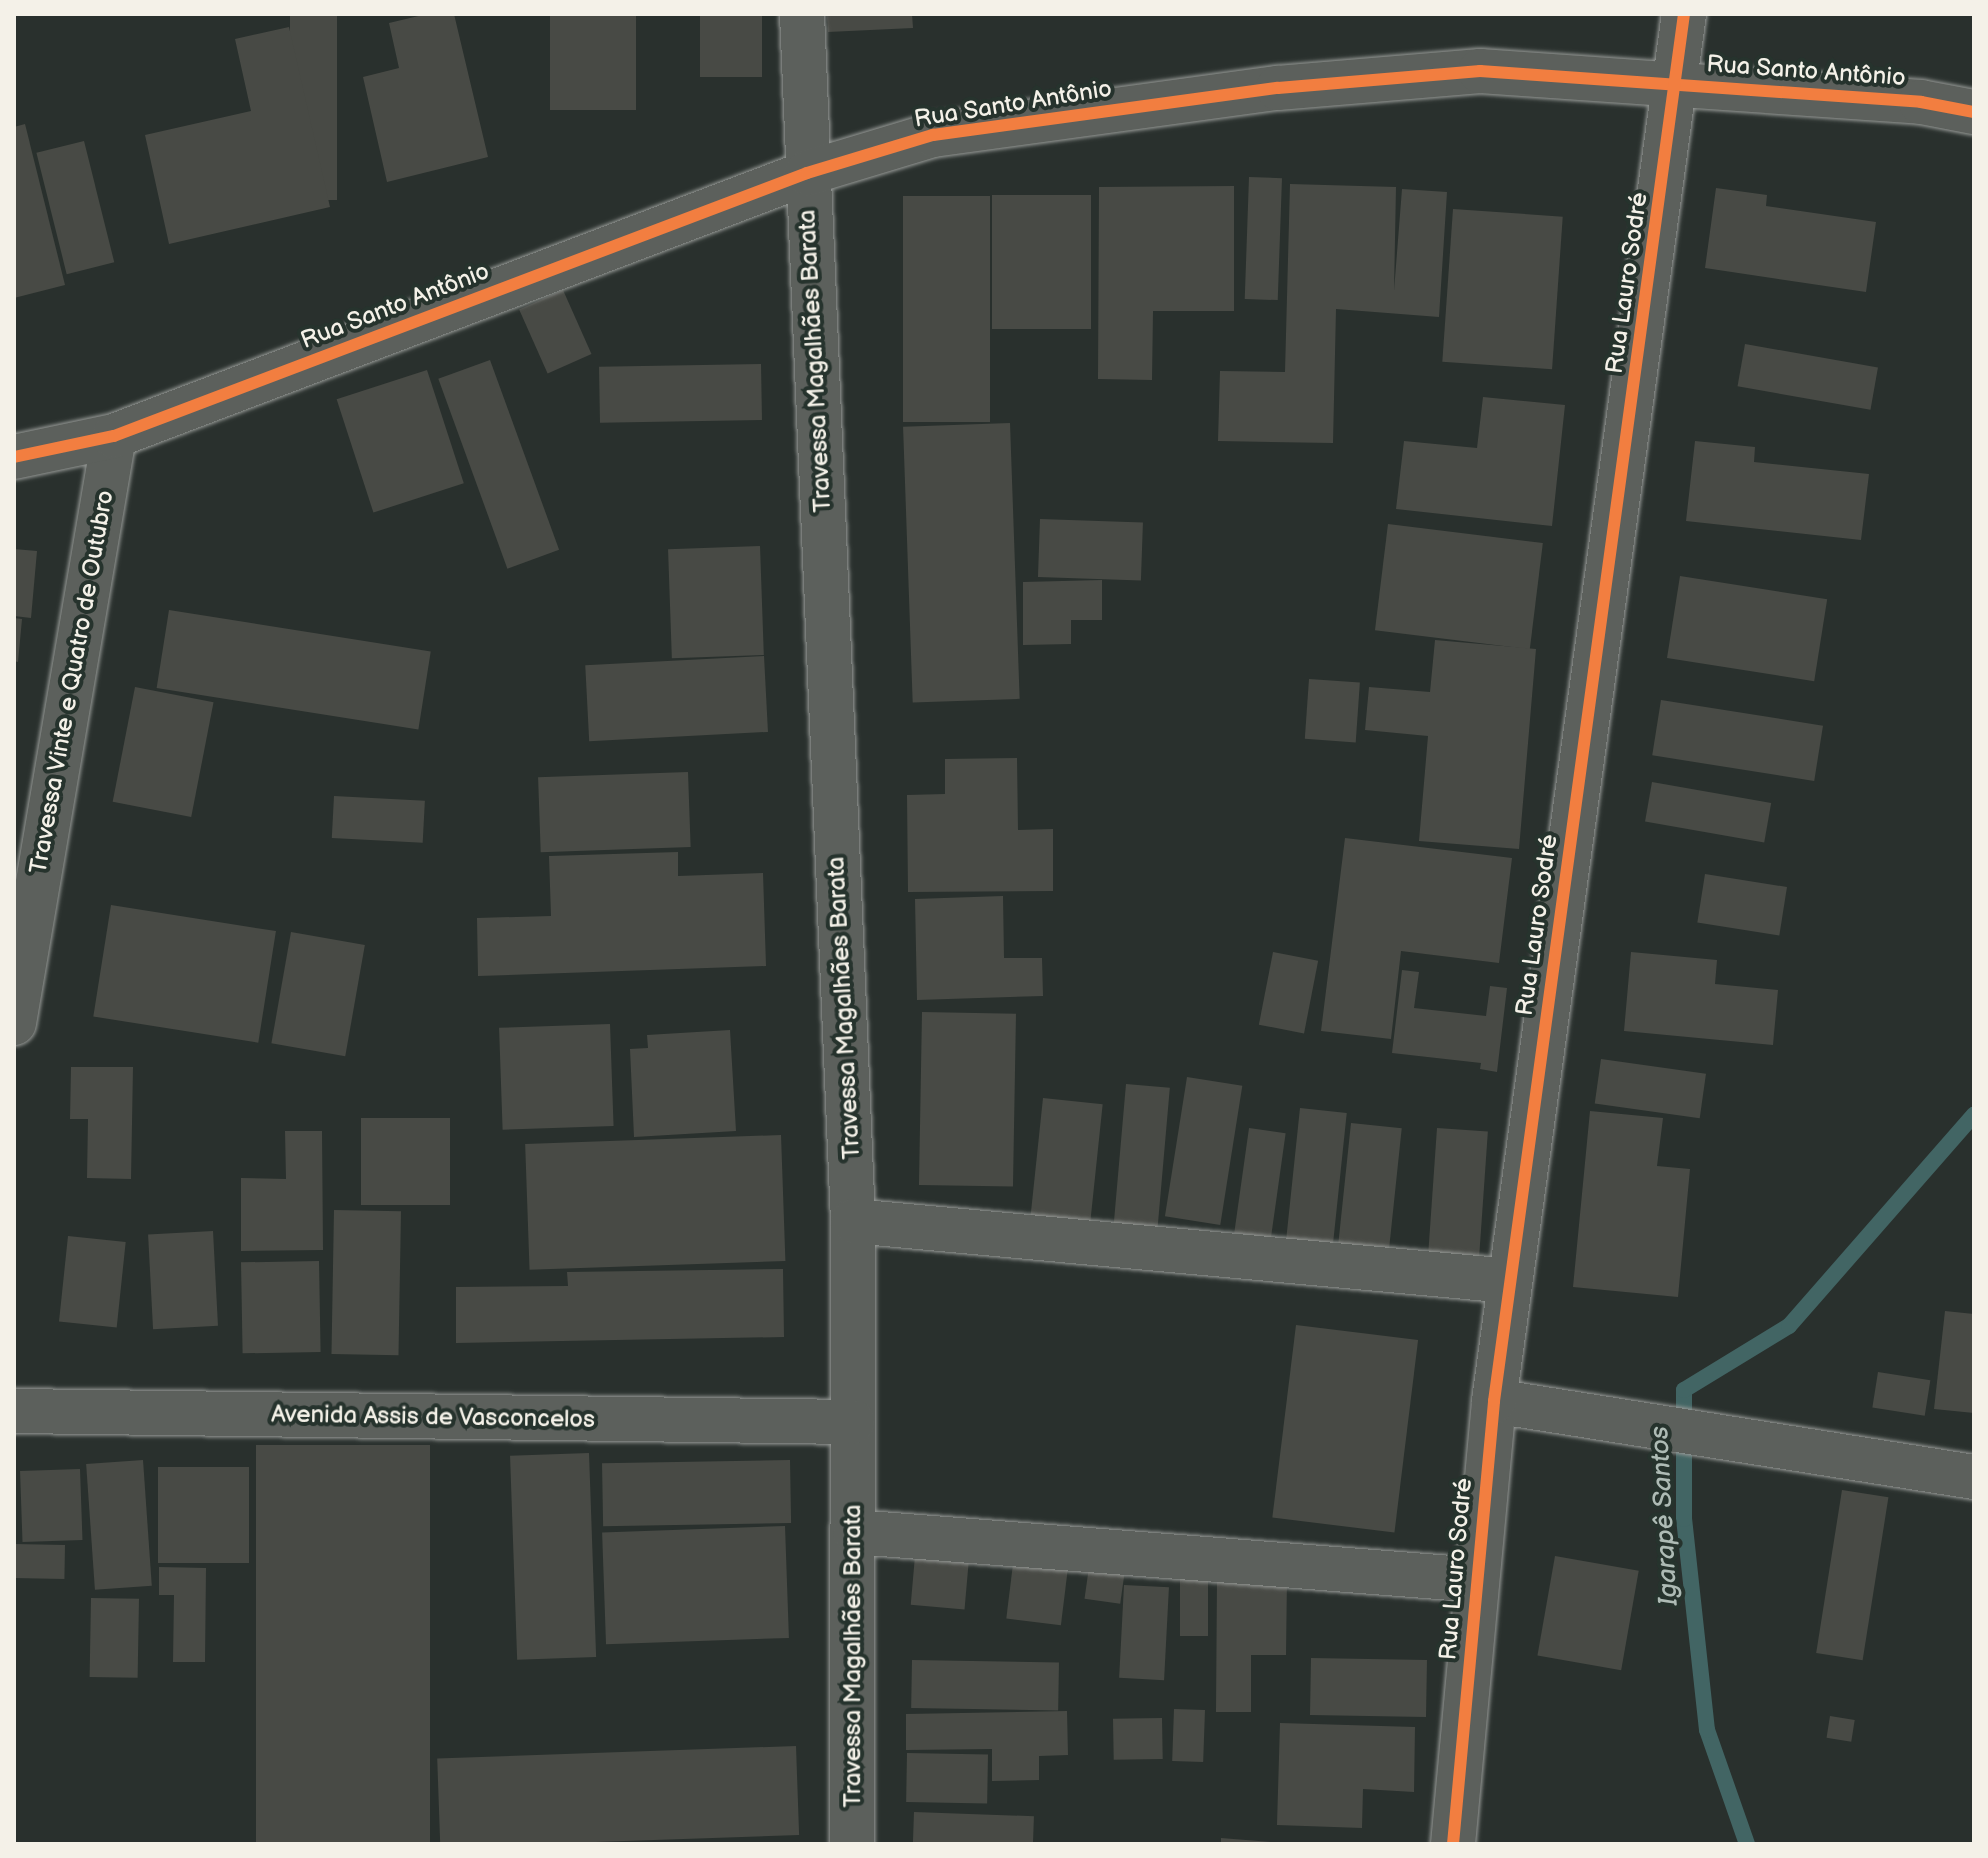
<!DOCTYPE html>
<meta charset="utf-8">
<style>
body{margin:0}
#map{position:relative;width:1988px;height:1858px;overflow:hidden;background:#29302d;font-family:"Balsamiq Sans",sans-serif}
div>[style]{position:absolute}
.stream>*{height:16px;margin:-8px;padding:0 8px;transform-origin:8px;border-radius:8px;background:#426564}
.building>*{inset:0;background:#484a45;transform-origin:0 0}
.roads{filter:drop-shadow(0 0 2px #969996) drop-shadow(0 0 2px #969996)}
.street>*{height:44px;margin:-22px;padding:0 22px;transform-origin:22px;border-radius:22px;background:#5c605c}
.secondary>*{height:44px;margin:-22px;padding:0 22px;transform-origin:22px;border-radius:22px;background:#5c605c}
.cycleway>*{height:12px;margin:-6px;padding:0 6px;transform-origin:6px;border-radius:6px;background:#f27e40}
span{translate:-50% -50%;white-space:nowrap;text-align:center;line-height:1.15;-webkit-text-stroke:8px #26332d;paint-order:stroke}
.street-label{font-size:24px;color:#f4f1e8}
.water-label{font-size:26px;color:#aebbb5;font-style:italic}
.frame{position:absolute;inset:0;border:16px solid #f4f1e8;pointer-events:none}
</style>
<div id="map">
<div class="stream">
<div style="left:1747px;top:1844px;width:121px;rotate:-109.3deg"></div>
<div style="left:1707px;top:1730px;width:212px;rotate:-96.2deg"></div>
<div style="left:1684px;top:1519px;width:129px;rotate:-90deg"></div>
<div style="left:1684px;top:1390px;width:123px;rotate:-31.4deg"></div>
<div style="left:1789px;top:1326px;width:281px;rotate:-48.8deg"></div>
</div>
<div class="building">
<div style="left:290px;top:14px;width:47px;height:186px"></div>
<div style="clip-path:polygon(427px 14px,454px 14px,488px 157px,387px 182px,363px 77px,399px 68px,389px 23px)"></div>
<div style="left:550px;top:14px;width:86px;height:96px"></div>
<div style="left:700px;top:14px;width:62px;height:63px"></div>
<div style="clip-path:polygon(827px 14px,912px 14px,913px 28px,828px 32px)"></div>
<div style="clip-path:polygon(289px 27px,330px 207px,169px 244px,145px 135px,251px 111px,235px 39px)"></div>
<div style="clip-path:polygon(25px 124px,65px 285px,14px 298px,14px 127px)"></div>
<div style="left:84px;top:141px;width:125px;height:49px;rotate:76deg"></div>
<div style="left:1249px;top:177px;width:33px;height:122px;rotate:2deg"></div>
<div style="clip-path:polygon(1290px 184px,1396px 187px,1394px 291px,1402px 189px,1447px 192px,1439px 317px,1336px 309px,1333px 443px,1218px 441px,1220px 371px,1285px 372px)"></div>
<div style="clip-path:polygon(1234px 186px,1234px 311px,1153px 311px,1152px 380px,1098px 379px,1099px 187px)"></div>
<div style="clip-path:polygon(1716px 188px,1767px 195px,1766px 206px,1876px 222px,1866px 292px,1705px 268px)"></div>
<div style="left:992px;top:195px;width:99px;height:134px"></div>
<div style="left:903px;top:196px;width:87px;height:226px"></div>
<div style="left:1453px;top:209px;width:110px;height:153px;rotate:4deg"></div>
<div style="left:563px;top:290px;width:70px;height:48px;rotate:66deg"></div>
<div style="left:1745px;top:344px;width:135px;height:43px;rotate:10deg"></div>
<div style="left:490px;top:360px;width:202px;height:55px;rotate:70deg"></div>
<div style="left:761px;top:364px;width:56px;height:162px;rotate:89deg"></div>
<div style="left:427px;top:370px;width:119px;height:95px;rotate:72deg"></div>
<div style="clip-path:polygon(1483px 397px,1565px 405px,1552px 526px,1396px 509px,1404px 441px,1477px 448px)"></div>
<div style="left:1010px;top:423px;width:276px;height:107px;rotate:88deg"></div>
<div style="clip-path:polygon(1695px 441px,1755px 447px,1754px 462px,1869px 474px,1861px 540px,1686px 521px)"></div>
<div style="left:1040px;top:519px;width:103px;height:58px;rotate:2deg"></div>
<div style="left:1388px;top:524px;width:156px;height:107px;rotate:7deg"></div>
<div style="left:760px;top:546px;width:109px;height:92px;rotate:88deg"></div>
<div style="clip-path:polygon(14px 549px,37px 551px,31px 618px,14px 616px)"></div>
<div style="left:1680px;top:576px;width:149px;height:83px;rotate:9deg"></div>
<div style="clip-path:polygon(1102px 580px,1102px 620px,1071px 620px,1071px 644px,1023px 645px,1023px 582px)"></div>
<div style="left:169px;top:610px;width:265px;height:79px;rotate:9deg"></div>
<div style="clip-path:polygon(14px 618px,22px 619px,18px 662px,14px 661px)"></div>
<div style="clip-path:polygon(1435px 640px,1536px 649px,1519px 849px,1419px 841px,1428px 736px,1365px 730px,1369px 687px,1430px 692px)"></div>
<div style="left:764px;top:656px;width:76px;height:179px;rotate:87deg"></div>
<div style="left:1309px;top:679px;width:51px;height:60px;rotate:4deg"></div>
<div style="left:135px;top:687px;width:80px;height:117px;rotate:11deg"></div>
<div style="left:1661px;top:700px;width:164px;height:56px;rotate:9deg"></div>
<div style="clip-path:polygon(1017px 758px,1018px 830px,1053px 829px,1053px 891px,908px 892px,907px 795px,945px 794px,945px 759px)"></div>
<div style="left:688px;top:772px;width:75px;height:150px;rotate:88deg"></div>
<div style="left:1652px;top:782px;width:121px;height:40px;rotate:10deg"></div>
<div style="left:334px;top:796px;width:91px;height:42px;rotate:3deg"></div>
<div style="clip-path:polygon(1345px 838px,1512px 858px,1499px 963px,1401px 951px,1391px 1039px,1321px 1031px)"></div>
<div style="clip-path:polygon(678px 852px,678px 876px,763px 873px,766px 966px,478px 976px,477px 918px,551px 916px,549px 856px)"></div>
<div style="left:1705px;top:874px;width:83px;height:49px;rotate:9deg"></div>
<div style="clip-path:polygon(1003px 896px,1004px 958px,1042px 958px,1043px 996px,917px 1000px,915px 899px)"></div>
<div style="left:111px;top:905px;width:167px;height:113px;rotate:9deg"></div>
<div style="left:291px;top:932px;width:75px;height:113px;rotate:10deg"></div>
<div style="left:1273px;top:952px;width:46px;height:74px;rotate:11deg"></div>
<div style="clip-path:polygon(1631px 952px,1717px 960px,1715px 984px,1778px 990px,1773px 1045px,1624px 1031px)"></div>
<div style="clip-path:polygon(1402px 970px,1419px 972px,1414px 1008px,1486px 1016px,1490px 986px,1507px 988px,1497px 1072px,1480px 1069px,1481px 1063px,1392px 1053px)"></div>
<div style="left:922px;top:1012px;width:94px;height:173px;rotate:1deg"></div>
<div style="left:610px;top:1024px;width:102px;height:111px;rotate:88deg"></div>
<div style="clip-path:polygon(730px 1030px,736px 1131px,634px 1137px,630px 1049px,648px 1048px,647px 1035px)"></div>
<div style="left:1601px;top:1059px;width:106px;height:45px;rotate:8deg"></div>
<div style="clip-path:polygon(71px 1067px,133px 1067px,131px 1179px,87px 1178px,88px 1119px,70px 1119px)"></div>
<div style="left:1187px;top:1077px;width:56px;height:141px;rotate:9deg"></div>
<div style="left:1126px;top:1084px;width:44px;height:145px;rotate:5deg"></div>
<div style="left:1043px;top:1098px;width:60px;height:119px;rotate:6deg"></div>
<div style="left:1300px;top:1108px;width:47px;height:139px;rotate:6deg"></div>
<div style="clip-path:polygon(1590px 1111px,1663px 1118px,1657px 1166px,1690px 1169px,1678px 1297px,1573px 1287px)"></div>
<div style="left:361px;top:1118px;width:89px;height:87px"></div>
<div style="left:1351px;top:1123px;width:51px;height:127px;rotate:6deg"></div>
<div style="left:1249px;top:1128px;width:37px;height:106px;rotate:8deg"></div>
<div style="left:1437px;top:1128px;width:51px;height:127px;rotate:4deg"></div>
<div style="clip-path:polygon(285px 1131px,322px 1131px,323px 1250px,241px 1251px,241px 1178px,286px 1179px)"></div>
<div style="left:781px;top:1135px;width:126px;height:256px;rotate:88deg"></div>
<div style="left:334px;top:1210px;width:67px;height:144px;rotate:1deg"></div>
<div style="left:213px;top:1231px;width:95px;height:65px;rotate:87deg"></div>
<div style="left:68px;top:1236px;width:58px;height:86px;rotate:6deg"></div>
<div style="left:319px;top:1261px;width:91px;height:78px;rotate:89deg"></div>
<div style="clip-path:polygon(783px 1269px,784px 1337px,456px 1343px,456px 1287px,568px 1286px,567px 1272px)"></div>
<div style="clip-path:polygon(1945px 1311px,1974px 1314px,1974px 1413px,1934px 1409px)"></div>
<div style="left:1296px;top:1325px;width:123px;height:194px;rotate:7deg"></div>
<div style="left:1878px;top:1372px;width:53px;height:36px;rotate:9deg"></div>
<div style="left:430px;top:1445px;width:399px;height:174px;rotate:90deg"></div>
<div style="left:589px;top:1453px;width:204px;height:79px;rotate:88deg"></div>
<div style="left:143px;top:1460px;width:126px;height:57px;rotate:86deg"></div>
<div style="left:790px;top:1460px;width:63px;height:188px;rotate:89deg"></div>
<div style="left:158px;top:1467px;width:91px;height:96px"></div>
<div style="left:80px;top:1469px;width:71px;height:60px;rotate:88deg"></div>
<div style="left:1842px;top:1490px;width:47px;height:165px;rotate:9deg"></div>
<div style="left:785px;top:1526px;width:112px;height:183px;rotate:88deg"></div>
<div style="left:14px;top:1544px;width:51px;height:34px;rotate:1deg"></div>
<div style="left:915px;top:1556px;width:54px;height:49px;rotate:5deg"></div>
<div style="left:1555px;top:1556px;width:85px;height:101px;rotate:10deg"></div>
<div style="left:1013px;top:1564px;width:55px;height:55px;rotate:7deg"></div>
<div style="clip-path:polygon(159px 1567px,206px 1568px,205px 1662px,173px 1662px,174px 1595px,159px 1595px)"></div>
<div style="left:1089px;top:1567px;width:36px;height:32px;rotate:8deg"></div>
<div style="left:1180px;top:1576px;width:28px;height:60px"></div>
<div style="clip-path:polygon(1217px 1577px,1287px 1577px,1286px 1655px,1251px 1655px,1251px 1712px,1216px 1712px)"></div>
<div style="left:1124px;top:1585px;width:45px;height:93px;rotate:3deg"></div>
<div style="left:91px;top:1598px;width:48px;height:79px;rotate:1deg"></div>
<div style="left:1311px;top:1658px;width:116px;height:57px;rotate:1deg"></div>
<div style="left:912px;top:1660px;width:147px;height:48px;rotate:1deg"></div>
<div style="left:1174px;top:1709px;width:31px;height:52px;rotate:2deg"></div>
<div style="clip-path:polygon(1067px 1711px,1068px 1755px,1039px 1756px,1039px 1780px,992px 1781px,992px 1749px,906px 1750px,906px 1714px)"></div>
<div style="left:1830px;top:1716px;width:25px;height:22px;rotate:9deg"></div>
<div style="left:1162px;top:1718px;width:41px;height:49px;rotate:89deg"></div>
<div style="clip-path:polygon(1280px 1723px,1415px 1727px,1414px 1792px,1363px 1789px,1362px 1828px,1277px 1825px)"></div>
<div style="left:796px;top:1746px;width:89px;height:359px;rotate:88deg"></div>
<div style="left:907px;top:1753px;width:81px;height:49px;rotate:1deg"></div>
<div style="left:914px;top:1812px;width:120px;height:32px;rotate:2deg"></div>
<div style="clip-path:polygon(1221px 1838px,1271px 1842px,1271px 1844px,1221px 1844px)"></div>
</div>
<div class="roads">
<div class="street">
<div style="left:802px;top:14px;width:1208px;rotate:87.58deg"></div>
<div style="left:853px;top:1221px;width:623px;rotate:90.09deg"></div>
<div style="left:14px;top:1023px;width:595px;rotate:-80.33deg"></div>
<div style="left:853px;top:1221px;width:660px;rotate:5.22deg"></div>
<div style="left:1494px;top:1401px;width:486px;rotate:9deg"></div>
<div style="left:14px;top:1411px;width:839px;rotate:0.75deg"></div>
<div style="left:855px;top:1532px;width:624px;rotate:4.41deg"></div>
</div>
<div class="secondary">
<div style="left:14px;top:457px;width:102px;rotate:-11.9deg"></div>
<div style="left:114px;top:436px;width:741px;rotate:-20.78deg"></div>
<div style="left:807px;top:173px;width:132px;rotate:-16.8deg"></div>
<div style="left:933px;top:135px;width:348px;rotate:-7.8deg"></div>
<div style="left:1278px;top:88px;width:203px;rotate:-4.8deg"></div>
<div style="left:1480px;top:71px;width:442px;rotate:4deg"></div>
<div style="left:1921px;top:102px;width:54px;rotate:10.7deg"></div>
<div style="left:1453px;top:1844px;width:445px;rotate:-84.7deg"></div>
<div style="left:1494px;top:1401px;width:1400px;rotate:-82.2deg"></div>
</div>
</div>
<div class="cycleway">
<div style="left:14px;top:457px;width:102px;rotate:-11.9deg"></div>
<div style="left:114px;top:436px;width:741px;rotate:-20.78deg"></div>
<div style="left:807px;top:173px;width:132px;rotate:-16.8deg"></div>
<div style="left:933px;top:135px;width:348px;rotate:-7.8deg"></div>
<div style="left:1278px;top:88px;width:203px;rotate:-4.8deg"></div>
<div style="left:1480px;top:71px;width:442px;rotate:4deg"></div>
<div style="left:1921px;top:102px;width:54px;rotate:10.7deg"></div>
<div style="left:1453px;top:1844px;width:445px;rotate:-84.7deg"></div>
<div style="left:1494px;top:1401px;width:1400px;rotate:-82.2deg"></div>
</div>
<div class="street-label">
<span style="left:1806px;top:71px;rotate:4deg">Rua Santo Antônio</span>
<span style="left:1013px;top:104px;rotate:-9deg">Rua Santo Antônio</span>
<span style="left:1627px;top:283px;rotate:-82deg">Rua Lauro Sodré</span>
<span style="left:395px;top:306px;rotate:-21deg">Rua Santo Antônio</span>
<span style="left:815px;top:361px;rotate:-93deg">Travessa Magalhães Barata</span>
<span style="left:72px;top:682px;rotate:-80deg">Travessa Vinte e Quatro de Outubro</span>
<span style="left:1537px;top:925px;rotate:-82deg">Rua Lauro Sodré</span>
<span style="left:844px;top:1008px;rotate:-93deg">Travessa Magalhães Barata</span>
<span style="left:433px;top:1417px;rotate:1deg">Avenida Assis de Vasconcelos</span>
<span style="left:1456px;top:1569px;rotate:-85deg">Rua Lauro Sodré</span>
<span style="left:853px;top:1656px;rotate:-90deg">Travessa Magalhães Barata</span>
</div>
<div class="water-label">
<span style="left:1665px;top:1516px;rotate:-93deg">Igarapê Santos</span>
</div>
<div class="frame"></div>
</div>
